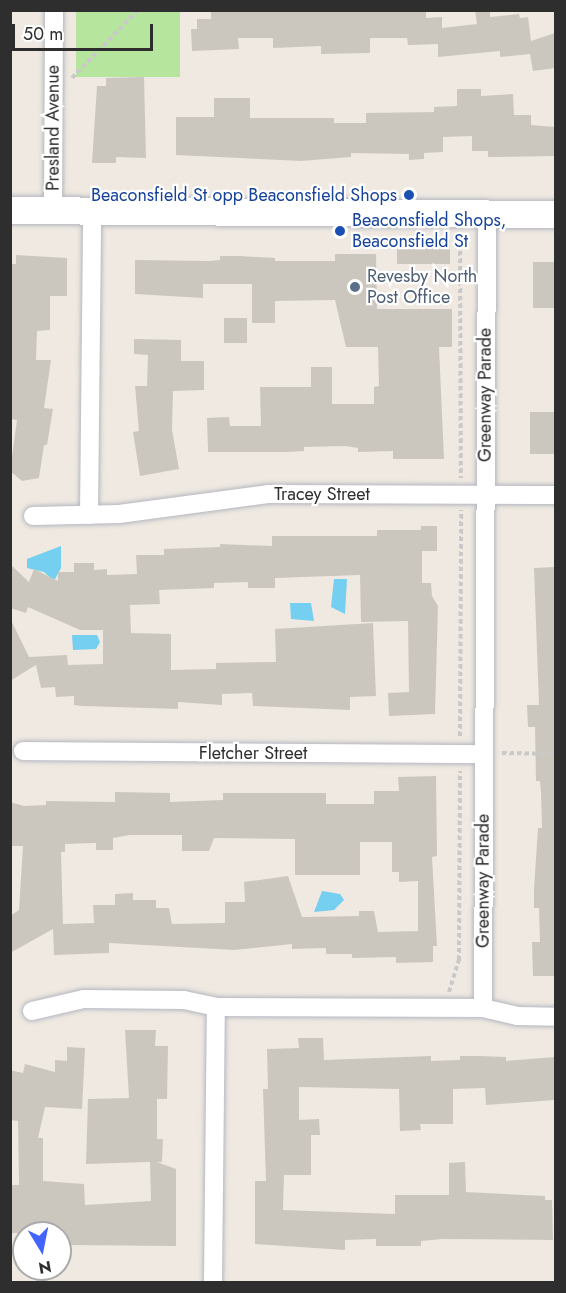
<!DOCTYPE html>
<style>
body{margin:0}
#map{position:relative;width:566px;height:1293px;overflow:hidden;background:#efe9e1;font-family:Jost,sans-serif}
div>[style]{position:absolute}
.green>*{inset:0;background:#b6e59e;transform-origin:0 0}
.water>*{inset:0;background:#75cff0}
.building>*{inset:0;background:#cbc7bf;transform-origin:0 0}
.path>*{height:4px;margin-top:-2px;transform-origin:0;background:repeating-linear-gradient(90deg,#c9c9c9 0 4.5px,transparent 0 7.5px)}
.roads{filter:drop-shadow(0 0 2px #b4b7c1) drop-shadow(0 0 2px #b4b7c1)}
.minor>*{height:18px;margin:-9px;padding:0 9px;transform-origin:9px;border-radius:9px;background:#fff}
.secondary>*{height:27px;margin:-13.5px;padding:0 13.5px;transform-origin:13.5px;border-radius:13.5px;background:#fff}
.dots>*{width:16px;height:16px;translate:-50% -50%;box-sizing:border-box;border:3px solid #fff;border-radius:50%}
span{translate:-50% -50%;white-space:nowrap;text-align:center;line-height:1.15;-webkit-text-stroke:4.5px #fff;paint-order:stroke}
.street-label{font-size:18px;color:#2e2e2e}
.transit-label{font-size:18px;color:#164399}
.right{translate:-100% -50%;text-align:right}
.left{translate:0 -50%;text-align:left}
.service-label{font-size:18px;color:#4e5e75}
.frame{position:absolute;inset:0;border:12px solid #2e2e2e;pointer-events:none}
.north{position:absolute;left:12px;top:1221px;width:60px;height:60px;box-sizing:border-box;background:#fff;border:2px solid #ababab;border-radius:50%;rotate:170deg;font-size:16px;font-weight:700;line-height:24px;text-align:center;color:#2e2e2e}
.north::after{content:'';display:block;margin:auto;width:21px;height:27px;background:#4264fb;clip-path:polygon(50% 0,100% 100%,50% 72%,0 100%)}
.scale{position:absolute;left:12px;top:24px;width:141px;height:27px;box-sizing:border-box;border:3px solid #2e2e2e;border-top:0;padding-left:8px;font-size:18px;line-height:21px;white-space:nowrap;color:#2e2e2e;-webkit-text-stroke:4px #fff;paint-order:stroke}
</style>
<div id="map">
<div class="green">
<div style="left:76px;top:11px;width:104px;height:66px"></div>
</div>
<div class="water">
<div style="clip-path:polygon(61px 546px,61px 568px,54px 581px,44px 572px,27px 568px,27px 559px)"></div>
<div style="clip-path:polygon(334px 579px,347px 579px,345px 614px,331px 607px)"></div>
<div style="clip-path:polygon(290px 603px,311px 603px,314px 621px,291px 619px)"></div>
<div style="clip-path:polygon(72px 635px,97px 635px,100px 642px,96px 649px,73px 650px)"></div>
<div style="clip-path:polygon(322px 891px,340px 894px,344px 900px,334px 910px,314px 912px)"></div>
</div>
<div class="building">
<div style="clip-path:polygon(211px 10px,426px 10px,426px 18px,442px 17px,442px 28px,477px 24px,475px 10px,490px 10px,490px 17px,519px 14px,520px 18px,528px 17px,531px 41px,555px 33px,555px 68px,533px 71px,530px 54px,500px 57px,500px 51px,438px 57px,438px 44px,408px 45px,407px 38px,370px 38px,370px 53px,321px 54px,321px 46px,273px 48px,273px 38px,238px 38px,239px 49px,192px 51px,191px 29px,197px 29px,197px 19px,211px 19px)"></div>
<div style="clip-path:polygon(144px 77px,146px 158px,116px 157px,116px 163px,92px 163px,97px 86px,106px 86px,106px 78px)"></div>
<div style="clip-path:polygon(457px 89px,481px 89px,481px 96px,513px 94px,514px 115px,531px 115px,531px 125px,555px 127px,555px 156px,488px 157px,488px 151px,472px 151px,472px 136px,443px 137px,443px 152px,424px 153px,424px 159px,409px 160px,409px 154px,351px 153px,351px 157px,301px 161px,176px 155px,176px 117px,214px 117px,214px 98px,250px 98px,250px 118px,334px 118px,334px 123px,366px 123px,366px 113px,434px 112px,434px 107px,457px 106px)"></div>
<div style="left:397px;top:239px;width:53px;height:25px"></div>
<div style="clip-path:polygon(335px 254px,376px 254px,377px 309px,452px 309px,452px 347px,439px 347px,444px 459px,393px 459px,393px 451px,358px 452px,358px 448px,345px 446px,304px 447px,304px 451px,287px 452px,208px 452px,207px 418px,229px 417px,230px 426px,261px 426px,260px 387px,311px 387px,311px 367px,332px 367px,332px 404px,374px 404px,374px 387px,379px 386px,378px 347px,346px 347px,335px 300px,275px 301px,275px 323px,252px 323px,252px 284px,203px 284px,203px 298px,135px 294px,135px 260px,210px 261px,220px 260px,220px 256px,240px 256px,275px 258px,275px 261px,335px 261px)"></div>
<div style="clip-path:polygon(16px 255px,67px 258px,67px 296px,50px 296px,50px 330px,37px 331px,36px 360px,51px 360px,44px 408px,53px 409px,47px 445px,44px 445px,39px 478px,22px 481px,10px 471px,17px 420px,10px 419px,10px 264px,16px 264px)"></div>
<div style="left:555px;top:262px;width:46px;height:22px;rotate:90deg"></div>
<div style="left:224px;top:318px;width:23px;height:25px"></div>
<div style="clip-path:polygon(134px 339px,181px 340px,181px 361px,204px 361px,204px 390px,173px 391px,172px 430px,179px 469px,140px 476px,133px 432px,139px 431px,135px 386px,147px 386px,148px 355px,134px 354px)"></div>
<div style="left:530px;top:412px;width:25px;height:42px"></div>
<div style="clip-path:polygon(421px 526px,437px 526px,437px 551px,422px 551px,422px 583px,431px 583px,432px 596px,438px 606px,435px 714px,389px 716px,388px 693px,409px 692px,408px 621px,361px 622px,360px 575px,275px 578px,275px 588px,248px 588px,248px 582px,214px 583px,214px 588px,159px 590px,160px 604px,130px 605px,131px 633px,171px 634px,171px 670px,216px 669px,216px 663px,276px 662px,275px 629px,373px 623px,376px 696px,350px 697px,350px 710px,253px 706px,252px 693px,222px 694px,222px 705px,178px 702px,178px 709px,83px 706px,74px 705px,74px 696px,56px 697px,55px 687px,41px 688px,36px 665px,10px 681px,10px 618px,29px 657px,67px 655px,68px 665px,103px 664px,103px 630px,80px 630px,28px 607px,26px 613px,10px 608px,10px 564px,29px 582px,34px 569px,58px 581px,58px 572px,74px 572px,74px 563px,94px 563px,94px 570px,107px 569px,107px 575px,137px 574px,136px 555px,164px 555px,164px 549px,220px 547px,220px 544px,272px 546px,272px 536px,377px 536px,377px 530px,421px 530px)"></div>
<div style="clip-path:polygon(555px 567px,555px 976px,533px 976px,532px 942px,540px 942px,539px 908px,534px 908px,534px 889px,538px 828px,542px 828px,541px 792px,540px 781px,536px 781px,535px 727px,528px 727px,527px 705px,539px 705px,534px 568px)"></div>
<div style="clip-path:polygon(evenodd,436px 776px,437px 856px,432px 857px,437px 946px,433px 946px,433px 962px,396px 963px,396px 957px,352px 958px,352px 954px,326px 954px,326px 948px,292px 949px,292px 944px,234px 950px,109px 943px,109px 953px,54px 955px,53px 929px,10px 953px,10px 916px,19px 910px,23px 846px,10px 846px,10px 802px,24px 806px,46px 805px,46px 801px,115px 802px,115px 792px,170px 793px,170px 802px,223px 800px,223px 793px,326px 793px,326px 804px,374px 804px,374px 791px,399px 791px,398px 777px,436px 776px,130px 835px,182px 835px,182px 851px,209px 851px,214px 838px,295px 839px,295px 875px,360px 875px,360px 842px,392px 842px,392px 872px,399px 872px,399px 882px,418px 881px,418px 931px,378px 932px,374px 911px,359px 911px,359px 916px,302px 917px,288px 876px,244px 882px,245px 902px,225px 902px,225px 923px,172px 924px,169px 908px,156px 908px,156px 900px,133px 900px,133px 893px,115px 894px,115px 905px,93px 905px,94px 923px,63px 924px,61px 852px,65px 852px,65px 844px,96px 843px,96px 850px,113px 850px,113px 838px,130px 835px)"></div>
<div style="clip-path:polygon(125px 1030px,156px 1030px,155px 1046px,168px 1046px,167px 1099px,157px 1099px,157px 1139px,163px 1139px,162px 1162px,157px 1162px,176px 1169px,176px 1246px,66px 1245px,65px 1241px,60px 1241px,60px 1233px,10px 1233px,10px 1185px,19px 1185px,18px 1121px,10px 1120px,10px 1070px,23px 1073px,25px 1064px,55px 1072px,55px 1060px,67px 1061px,67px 1047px,85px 1048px,82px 1109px,45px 1107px,38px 1138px,43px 1138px,43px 1181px,84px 1184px,85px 1205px,151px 1201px,150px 1162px,86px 1164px,88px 1099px,129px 1098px)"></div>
<div style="clip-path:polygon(298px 1038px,323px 1038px,324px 1060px,431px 1056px,431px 1061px,460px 1060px,460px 1056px,479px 1056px,506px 1057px,506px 1061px,555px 1057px,555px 1100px,486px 1105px,485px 1088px,453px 1089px,453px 1124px,420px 1124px,421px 1130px,400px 1131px,399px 1089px,299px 1087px,299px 1120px,319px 1119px,320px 1135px,311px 1135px,311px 1175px,284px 1175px,283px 1210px,395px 1214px,395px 1195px,449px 1195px,449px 1163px,465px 1162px,466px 1192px,545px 1196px,545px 1200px,552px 1200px,553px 1240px,443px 1239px,421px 1241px,421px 1246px,376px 1246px,376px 1239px,345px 1240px,345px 1250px,255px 1244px,255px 1181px,266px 1181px,263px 1089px,268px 1089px,267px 1049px,299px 1048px)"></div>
</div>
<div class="path">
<div style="left:72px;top:78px;width:95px;rotate:-45.9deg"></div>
<div style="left:460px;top:236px;width:242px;rotate:89.8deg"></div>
<div style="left:460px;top:736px;width:226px;rotate:-89.7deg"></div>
<div style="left:502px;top:753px;width:54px;rotate:1.1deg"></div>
<div style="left:449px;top:992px;width:34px;rotate:-73deg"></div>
<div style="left:459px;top:960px;width:189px;rotate:-89.7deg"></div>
</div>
<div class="roads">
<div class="minor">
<div style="left:53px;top:210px;width:200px;rotate:-89.7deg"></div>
<div style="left:89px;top:515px;width:304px;rotate:-89.4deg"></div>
<div style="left:33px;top:516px;width:86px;rotate:-1.3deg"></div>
<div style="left:119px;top:514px;width:150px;rotate:-7.6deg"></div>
<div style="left:268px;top:494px;width:288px;rotate:0.2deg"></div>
<div style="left:23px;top:751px;width:461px;rotate:0.4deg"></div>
<div style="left:483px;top:1008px;width:35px;rotate:13deg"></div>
<div style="left:517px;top:1016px;width:39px;rotate:1deg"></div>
<div style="left:32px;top:1011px;width:53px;rotate:-13deg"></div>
<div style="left:84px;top:999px;width:100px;rotate:0.6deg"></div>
<div style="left:184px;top:1000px;width:33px;rotate:12deg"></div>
<div style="left:213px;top:1282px;width:275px;rotate:-89.4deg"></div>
<div style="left:216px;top:1007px;width:267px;rotate:0.2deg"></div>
<div style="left:483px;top:1008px;width:795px;rotate:-89.71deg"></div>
</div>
<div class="secondary">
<div style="left:10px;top:210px;width:546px;rotate:0.42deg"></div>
</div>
</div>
<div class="dots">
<div style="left:409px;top:195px;background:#1a4fb4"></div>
<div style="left:340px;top:231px;background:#1a4fb4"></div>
<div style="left:355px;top:287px;background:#5c6f8a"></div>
</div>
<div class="street-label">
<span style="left:53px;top:128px;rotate:-90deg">Presland Avenue</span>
<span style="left:485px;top:395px;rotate:-90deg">Greenway Parade</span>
<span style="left:322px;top:494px">Tracey Street</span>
<span style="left:253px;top:753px">Fletcher Street</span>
<span style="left:483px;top:881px;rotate:-90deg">Greenway Parade</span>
</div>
<div class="transit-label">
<span class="right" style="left:397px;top:195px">Beaconsfield St opp Beaconsfield Shops</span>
<span class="left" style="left:352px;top:231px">Beaconsfield Shops,<br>Beaconsfield St</span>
</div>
<div class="service-label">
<span class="left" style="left:367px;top:287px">Revesby North<br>Post Office</span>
</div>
<div class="frame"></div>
<div class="north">N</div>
<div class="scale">50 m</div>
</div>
